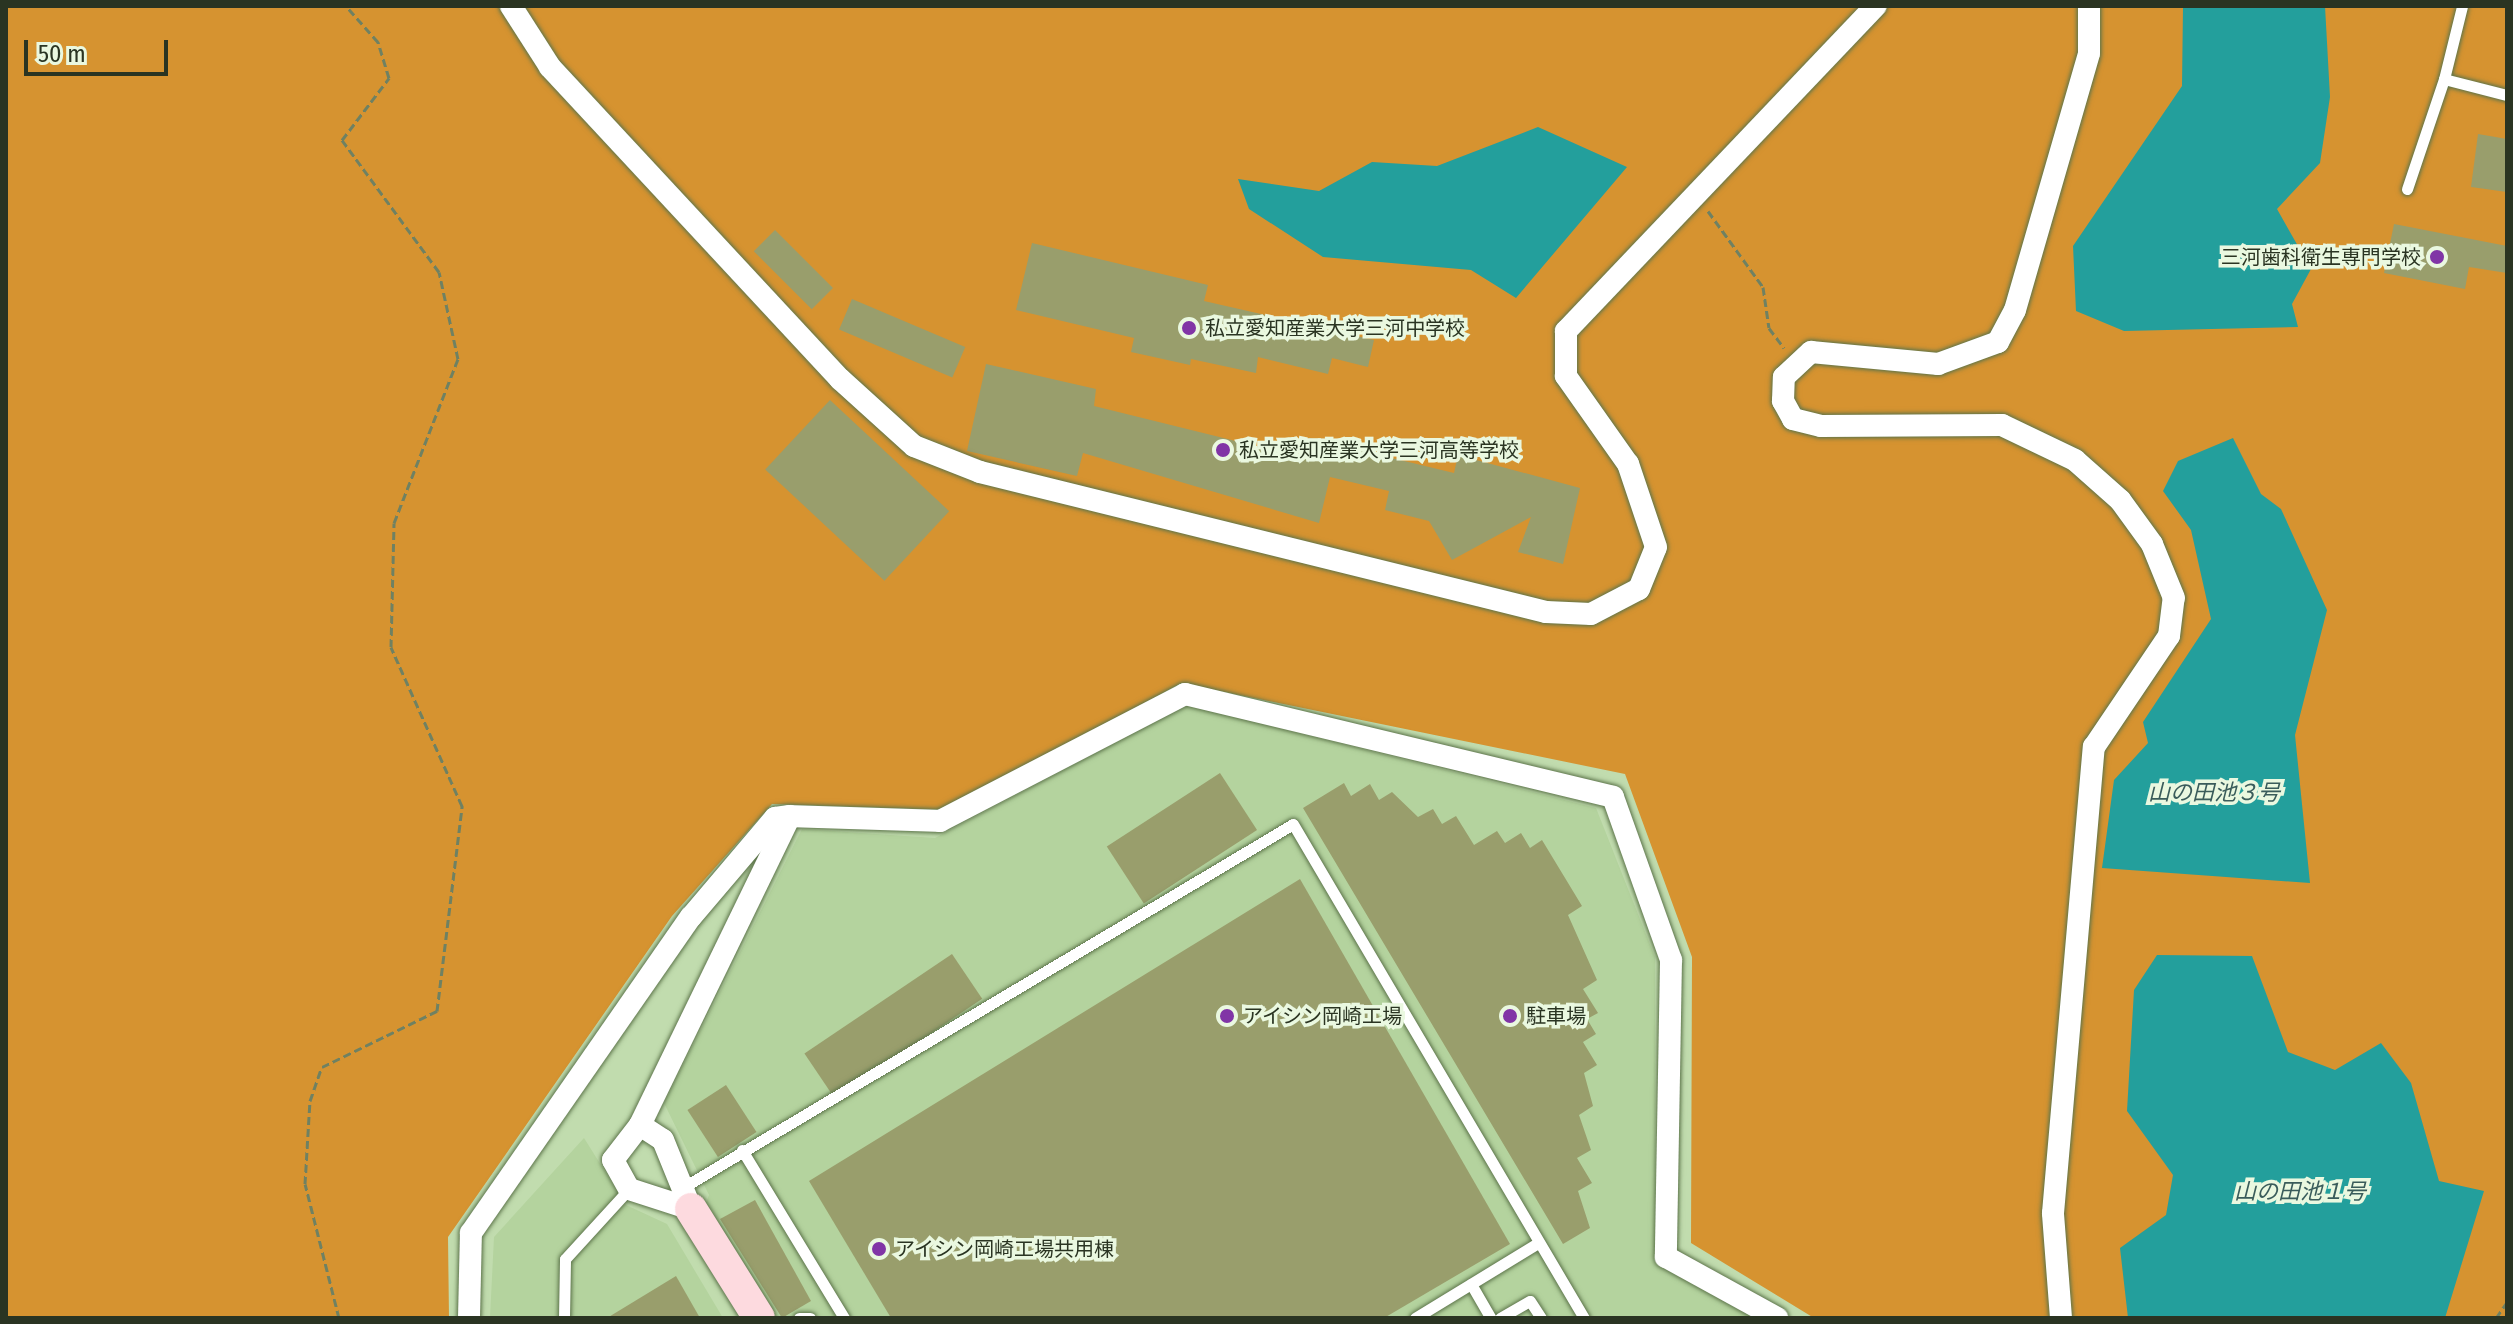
<!DOCTYPE html>
<meta charset="utf-8">
<style>
body{margin:0}
#map{position:relative;width:2513px;height:1324px;overflow:hidden;background:#c1dcae;font-family:"Fira Sans Condensed","Noto Sans JP",sans-serif}
div>[style]{position:absolute}
.built>*{inset:0;background:#b4d39e}
.forest>*{inset:0;background:#d69330}
.water>*{inset:0;background:#239f9c}
.building>*{inset:0;background:#999e6c;transform-origin:0 0}
.path>*{height:3px;margin-top:-1.5px;transform-origin:0;background:repeating-linear-gradient(90deg,#6f8162 0 8px,transparent 0 12px)}
.roads{filter:drop-shadow(0 0 2px #5c744a) drop-shadow(0 0 2px #5c744a)}
.lane>*{height:11px;margin:-5.5px;padding:0 5.5px;transform-origin:5.5px;border-radius:5.5px;background:#fff}
.street>*{height:22px;margin:-11px;padding:0 11px;transform-origin:11px;border-radius:11px;background:#fff}
.secondary>*{height:32px;margin:-16px;padding:0 16px;transform-origin:16px;border-radius:16px;background:#fddadf}
.dots>*{width:22px;height:22px;translate:-50% -50%;box-sizing:border-box;border:4px solid #eaf8e0;border-radius:50%}
span{translate:-50% -50%;white-space:nowrap;text-align:center;line-height:1.15;-webkit-text-stroke:7px #eaf8e0;paint-order:stroke}
.poi-label{font-size:20px;color:#2a3422}
.right{translate:-100% -50%;text-align:right}
.left{translate:0 -50%;text-align:left}
.water-label{font-size:22px;color:#3a5c5b;font-style:italic}
.frame{position:absolute;inset:0;border:8px solid #2a3422;pointer-events:none}
.scale{position:absolute;left:24px;top:40px;width:144px;height:36px;box-sizing:border-box;border:4px solid #2a3422;border-top:0;padding-left:10px;font-size:24px;line-height:28px;white-space:nowrap;color:#2a3422;-webkit-text-stroke:6px #eaf8e0;paint-order:stroke}
</style>
<div id="map">
<div class="built">
<div style="clip-path:polygon(1187px 705px,1596px 808px,1655px 957px,1655px 1262px,1754px 1318px,767px 1318px,703px 1211px,709px 1195px,664px 1103px,802px 829px,935px 838px)"></div>
<div style="clip-path:polygon(584px 1138px,626px 1205px,667px 1224px,723px 1318px,490px 1318px,494px 1237px)"></div>
</div>
<div class="forest">
<div style="clip-path:polygon(6px 6px,2507px 6px,2507px 1318px,1814px 1318px,1691px 1243px,1692px 957px,1625px 774px,1181px 683px,950px 810px,772px 804px,672px 916px,448px 1237px,449px 1318px,6px 1318px)"></div>
</div>
<div class="water">
<div style="clip-path:polygon(2183px 6px,2325px 6px,2330px 97px,2320px 163px,2277px 209px,2311px 269px,2292px 304px,2298px 327px,2124px 331px,2076px 311px,2073px 246px,2182px 86px)"></div>
<div style="clip-path:polygon(1538px 127px,1627px 167px,1516px 298px,1471px 270px,1323px 257px,1249px 209px,1238px 179px,1319px 191px,1372px 162px,1437px 166px)"></div>
<div style="clip-path:polygon(2233px 438px,2261px 494px,2281px 509px,2327px 610px,2295px 735px,2310px 883px,2102px 868px,2114px 780px,2148px 743px,2143px 722px,2211px 619px,2191px 530px,2163px 491px,2178px 461px)"></div>
<div style="clip-path:polygon(2157px 955px,2252px 956px,2288px 1052px,2335px 1070px,2381px 1043px,2411px 1083px,2439px 1181px,2484px 1191px,2445px 1318px,2128px 1318px,2120px 1248px,2166px 1215px,2173px 1175px,2127px 1111px,2134px 990px)"></div>
</div>
<div class="building">
<div style="clip-path:polygon(2478px 134px,2507px 139px,2507px 192px,2471px 187px)"></div>
<div style="clip-path:polygon(2394px 224px,2507px 246px,2507px 273px,2469px 267px,2465px 289px,2384px 273px)"></div>
<div style="left:775px;top:230px;width:82px;height:30px;rotate:45deg"></div>
<div style="clip-path:polygon(1032px 243px,1208px 285px,1204px 301px,1374px 340px,1368px 367px,1332px 358px,1328px 374px,1258px 357px,1256px 373px,1191px 359px,1190px 365px,1131px 352px,1134px 338px,1016px 310px)"></div>
<div style="left:852px;top:299px;width:123px;height:33px;rotate:23deg"></div>
<div style="clip-path:polygon(986px 364px,1096px 389px,1094px 406px,1304px 458px,1309px 438px,1454px 473px,1458px 455px,1580px 488px,1563px 564px,1518px 552px,1531px 517px,1452px 560px,1429px 521px,1385px 510px,1389px 491px,1330px 477px,1319px 523px,1083px 453px,1077px 476px,967px 451px)"></div>
<div style="left:830px;top:400px;width:163px;height:95px;rotate:43deg"></div>
<div style="left:1220px;top:773px;width:68px;height:135px;rotate:57deg"></div>
<div style="clip-path:polygon(1344px 783px,1351px 796px,1370px 784px,1379px 800px,1392px 792px,1418px 817px,1433px 809px,1442px 824px,1456px 816px,1474px 845px,1497px 831px,1505px 843px,1521px 833px,1530px 848px,1542px 840px,1582px 906px,1568px 915px,1597px 980px,1583px 989px,1598px 1013px,1587px 1019px,1596px 1034px,1583px 1042px,1597px 1065px,1584px 1073px,1593px 1106px,1579px 1115px,1591px 1150px,1577px 1158px,1592px 1183px,1578px 1191px,1590px 1228px,1563px 1244px,1303px 808px)"></div>
<div style="clip-path:polygon(1300px 879px,1510px 1244px,1384px 1318px,891px 1318px,809px 1181px)"></div>
<div style="left:952px;top:954px;width:54px;height:178px;rotate:56deg"></div>
<div style="left:726px;top:1085px;width:56px;height:46px;rotate:57deg"></div>
<div style="clip-path:polygon(755px 1200px,811px 1301px,782px 1318px,720px 1219px)"></div>
<div style="clip-path:polygon(676px 1276px,700px 1318px,607px 1318px)"></div>
</div>
<div class="path">
<div style="left:1708px;top:211px;width:94px;rotate:54.1deg"></div>
<div style="left:1763px;top:287px;width:41px;rotate:81.7deg"></div>
<div style="left:1769px;top:328px;width:25px;rotate:53deg"></div>
<div style="left:339px;top:1318px;width:138px;rotate:-104.2deg"></div>
<div style="left:305px;top:1184px;width:83px;rotate:-86.6deg"></div>
<div style="left:310px;top:1101px;width:36px;rotate:-71deg"></div>
<div style="left:322px;top:1067px;width:128px;rotate:-26deg"></div>
<div style="left:437px;top:1011px;width:207px;rotate:-83deg"></div>
<div style="left:462px;top:806px;width:174px;rotate:-114.1deg"></div>
<div style="left:391px;top:647px;width:124px;rotate:-88.6deg"></div>
<div style="left:394px;top:523px;width:176px;rotate:-68.7deg"></div>
<div style="left:458px;top:359px;width:89px;rotate:-102.3deg"></div>
<div style="left:439px;top:272px;width:164px;rotate:-126.3deg"></div>
<div style="left:342px;top:140px;width:78px;rotate:-52.8deg"></div>
<div style="left:389px;top:78px;width:38px;rotate:-107deg"></div>
<div style="left:378px;top:42px;width:48px;rotate:-131.6deg"></div>
<div style="left:2496px;top:1318px;width:19px;rotate:-55deg"></div>
</div>
<div class="roads">
<div class="lane">
<div style="left:2444px;top:79px;width:75px;rotate:-76.1deg"></div>
<div style="left:2407px;top:189px;width:116px;rotate:-71.4deg"></div>
<div style="left:2444px;top:79px;width:65px;rotate:14.3deg"></div>
<div style="left:742px;top:1150px;width:197px;rotate:58.7deg"></div>
<div style="left:687px;top:1185px;width:705px;rotate:-30.78deg"></div>
<div style="left:1293px;top:824px;width:573px;rotate:59.5deg"></div>
<div style="left:1471px;top:1284px;width:39px;rotate:60deg"></div>
<div style="left:564px;top:1318px;width:59px;rotate:-89deg"></div>
<div style="left:565px;top:1259px;width:95px;rotate:-47.6deg"></div>
<div style="left:799px;top:1318px;width:11px"></div>
<div style="left:1415px;top:1318px;width:144px;rotate:-31.4deg"></div>
<div style="left:1500px;top:1318px;width:34px;rotate:-30deg"></div>
<div style="left:1530px;top:1301px;width:20px;rotate:57deg"></div>
</div>
<div class="street">
<div style="left:511px;top:6px;width:72px;rotate:57.4deg"></div>
<div style="left:550px;top:67px;width:426px;rotate:47.1deg"></div>
<div style="left:840px;top:379px;width:100px;rotate:42.2deg"></div>
<div style="left:914px;top:446px;width:71px;rotate:21.5deg"></div>
<div style="left:980px;top:472px;width:583px;rotate:13.89deg"></div>
<div style="left:1546px;top:612px;width:45px;rotate:2.5deg"></div>
<div style="left:1591px;top:614px;width:54px;rotate:-27.5deg"></div>
<div style="left:1639px;top:589px;width:45px;rotate:-68deg"></div>
<div style="left:1656px;top:547px;width:88px;rotate:-108.6deg"></div>
<div style="left:1628px;top:464px;width:108px;rotate:-125.2deg"></div>
<div style="left:1566px;top:376px;width:45px;rotate:-90deg"></div>
<div style="left:1566px;top:331px;width:449px;rotate:-46.4deg"></div>
<div style="left:640px;top:1125px;width:27px;rotate:33deg"></div>
<div style="left:663px;top:1140px;width:74px;rotate:67.9deg"></div>
<div style="left:691px;top:1209px;width:65px;rotate:-162.1deg"></div>
<div style="left:629px;top:1189px;width:33px;rotate:-119deg"></div>
<div style="left:613px;top:1160px;width:44px;rotate:-52.4deg"></div>
<div style="left:640px;top:1125px;width:343px;rotate:-64.1deg"></div>
<div style="left:790px;top:816px;width:150px;rotate:1.9deg"></div>
<div style="left:940px;top:821px;width:276px;rotate:-27.4deg"></div>
<div style="left:1185px;top:694px;width:440px;rotate:13.5deg"></div>
<div style="left:1613px;top:797px;width:173px;rotate:70.4deg"></div>
<div style="left:1671px;top:960px;width:297px;rotate:91deg"></div>
<div style="left:1666px;top:1257px;width:127px;rotate:28.8deg"></div>
<div style="left:469px;top:1318px;width:85px;rotate:-88.7deg"></div>
<div style="left:471px;top:1233px;width:385px;rotate:-55.2deg"></div>
<div style="left:691px;top:917px;width:130px;rotate:-49.7deg"></div>
<div style="left:775px;top:818px;width:15px;rotate:-8deg"></div>
<div style="left:2061px;top:1318px;width:105px;rotate:-94.4deg"></div>
<div style="left:2053px;top:1213px;width:468px;rotate:-85deg"></div>
<div style="left:2094px;top:747px;width:134px;rotate:-56deg"></div>
<div style="left:2169px;top:636px;width:38px;rotate:-83deg"></div>
<div style="left:2174px;top:598px;width:58px;rotate:-112.2deg"></div>
<div style="left:2152px;top:544px;width:54px;rotate:-126deg"></div>
<div style="left:2120px;top:500px;width:60px;rotate:-138.4deg"></div>
<div style="left:2075px;top:460px;width:81px;rotate:-154.4deg"></div>
<div style="left:2002px;top:425px;width:181px;rotate:179.7deg"></div>
<div style="left:1821px;top:426px;width:29px;rotate:-166deg"></div>
<div style="left:1793px;top:419px;width:21px;rotate:-119deg"></div>
<div style="left:1783px;top:401px;width:24px;rotate:-88deg"></div>
<div style="left:1784px;top:377px;width:37px;rotate:-43deg"></div>
<div style="left:1811px;top:352px;width:128px;rotate:5.4deg"></div>
<div style="left:1938px;top:364px;width:64px;rotate:-20.1deg"></div>
<div style="left:1998px;top:342px;width:36px;rotate:-62deg"></div>
<div style="left:2015px;top:310px;width:267px;rotate:-73.9deg"></div>
<div style="left:2089px;top:53px;width:47px;rotate:-90deg"></div>
</div>
<div class="secondary">
<div style="left:691px;top:1209px;width:128px;rotate:58deg"></div>
</div>
</div>
<div class="dots">
<div style="left:2437px;top:257px;background:#8135a6"></div>
<div style="left:1189px;top:328px;background:#8135a6"></div>
<div style="left:1223px;top:450px;background:#8135a6"></div>
<div style="left:1227px;top:1016px;background:#8135a6"></div>
<div style="left:1510px;top:1016px;background:#8135a6"></div>
<div style="left:879px;top:1249px;background:#8135a6"></div>
</div>
<div class="poi-label">
<span class="right" style="left:2421px;top:257px">三河歯科衛生専門学校</span>
<span class="left" style="left:1205px;top:328px">私立愛知産業大学三河中学校</span>
<span class="left" style="left:1239px;top:450px">私立愛知産業大学三河高等学校</span>
<span class="left" style="left:1243px;top:1016px">アイシン岡崎工場</span>
<span class="left" style="left:1526px;top:1016px">駐車場</span>
<span class="left" style="left:895px;top:1249px">アイシン岡崎工場共用棟</span>
</div>
<div class="water-label">
<span style="left:2214px;top:793px">山の田池３号</span>
<span style="left:2300px;top:1192px">山の田池１号</span>
</div>
<div class="frame"></div>
<div class="scale">50 m</div>
</div>
